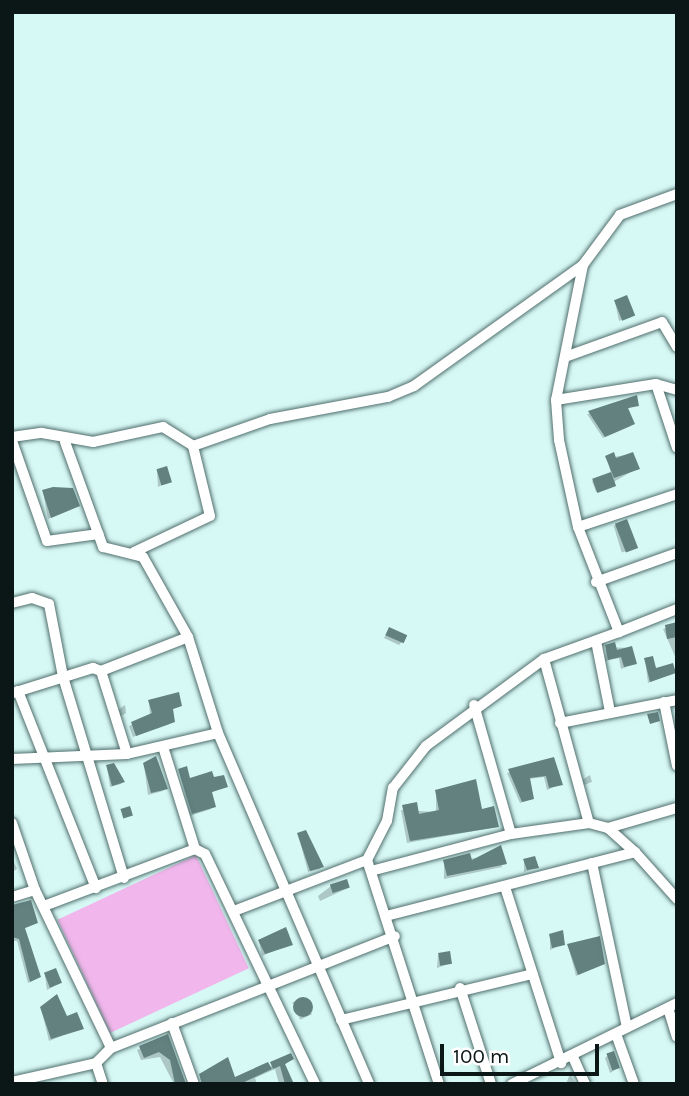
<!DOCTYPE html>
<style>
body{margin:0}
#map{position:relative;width:689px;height:1096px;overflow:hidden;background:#d7f9f6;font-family:Karla,sans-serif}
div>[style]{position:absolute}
.green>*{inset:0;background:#f1b6ec;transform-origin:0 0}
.shadow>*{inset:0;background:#0003;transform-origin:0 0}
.building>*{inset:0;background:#62817f;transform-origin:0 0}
.round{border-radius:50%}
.roads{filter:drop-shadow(0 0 2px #506e6c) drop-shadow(0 0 2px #506e6c)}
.minor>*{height:10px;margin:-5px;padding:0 5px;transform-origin:5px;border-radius:5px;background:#fff}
span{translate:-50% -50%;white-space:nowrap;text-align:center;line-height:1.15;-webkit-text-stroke:5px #fff;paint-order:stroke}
.frame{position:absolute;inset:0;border:14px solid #0b1717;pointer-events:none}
.scale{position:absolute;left:440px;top:1044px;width:159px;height:32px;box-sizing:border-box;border:4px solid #0b1717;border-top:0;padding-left:9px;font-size:21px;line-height:24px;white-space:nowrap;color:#0b1717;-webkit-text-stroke:5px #fff;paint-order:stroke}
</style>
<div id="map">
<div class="green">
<div style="left:196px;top:855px;width:125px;height:153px;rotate:65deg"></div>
</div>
<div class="shadow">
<div style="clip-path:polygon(615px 302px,630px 317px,619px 321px)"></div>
<div style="clip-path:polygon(637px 405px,627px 409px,631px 426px,603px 438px,587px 414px)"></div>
<div style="clip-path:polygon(632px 454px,638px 468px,596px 492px,592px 481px,611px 474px,607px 458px)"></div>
<div style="clip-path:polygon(157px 471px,170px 481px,158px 487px)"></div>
<div style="clip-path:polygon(43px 492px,78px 506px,48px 519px)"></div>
<div style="left:626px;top:522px;width:28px;height:13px;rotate:73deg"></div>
<div style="clip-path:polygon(677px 624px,677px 661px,663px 629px)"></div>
<div style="clip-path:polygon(389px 629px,402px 642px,399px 645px,384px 638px)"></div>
<div style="clip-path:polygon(606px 647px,631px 648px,635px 664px,621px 669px,619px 658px,605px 661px)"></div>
<div style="clip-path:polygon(645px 659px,654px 670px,674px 673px,648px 683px)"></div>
<div style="clip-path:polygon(149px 702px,180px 706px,171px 710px,170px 724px,133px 737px,129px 726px,150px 716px)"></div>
<div style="clip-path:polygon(125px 705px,126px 713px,120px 717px,118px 710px)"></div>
<div style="clip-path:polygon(553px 759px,561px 784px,547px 790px,544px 777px,528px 779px,533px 799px,520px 803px,507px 773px)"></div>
<div style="clip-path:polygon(144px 765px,166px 788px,163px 791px,148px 795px)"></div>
<div style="clip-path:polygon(107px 767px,123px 782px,121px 784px,110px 787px)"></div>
<div style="clip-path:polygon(179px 770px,189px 780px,226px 786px,210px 793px,211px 809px,190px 816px)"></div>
<div style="clip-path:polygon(590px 775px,592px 782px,584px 785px,582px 780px)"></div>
<div style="clip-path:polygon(436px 792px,480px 811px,497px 827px,407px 843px,401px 810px,436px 812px)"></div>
<div style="clip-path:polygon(298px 834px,322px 866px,320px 869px,308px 872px)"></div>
<div style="clip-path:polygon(500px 847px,502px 867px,444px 879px,444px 862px,484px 857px)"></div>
<div style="clip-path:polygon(12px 857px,17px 869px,12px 872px)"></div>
<div style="clip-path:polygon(524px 860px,537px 868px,524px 872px)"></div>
<div style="clip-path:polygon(331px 886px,348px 888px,320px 901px,318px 896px)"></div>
<div style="clip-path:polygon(12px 906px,34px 924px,23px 929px,37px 978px,28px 983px,17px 941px,12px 941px)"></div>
<div style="clip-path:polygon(550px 935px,563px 944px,550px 950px)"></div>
<div style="clip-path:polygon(259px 941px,291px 944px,262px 956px)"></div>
<div style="clip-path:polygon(568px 945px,604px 963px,576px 976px)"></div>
<div style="clip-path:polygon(438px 955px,451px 963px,437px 968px)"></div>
<div style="clip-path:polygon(45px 975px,60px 983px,47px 990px)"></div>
<div style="left:304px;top:997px;width:19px;height:13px;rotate:65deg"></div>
<div style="clip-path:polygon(41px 1008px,66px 1019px,81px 1028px,49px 1041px)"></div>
<div style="clip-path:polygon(167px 1036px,184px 1084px,174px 1084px,160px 1057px,141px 1060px,137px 1050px)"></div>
<div style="clip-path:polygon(608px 1055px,618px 1068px,610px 1073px,605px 1058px)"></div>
<div style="clip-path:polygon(292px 1059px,284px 1065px,291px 1084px,279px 1084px,275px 1069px,255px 1078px,257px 1084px,196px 1079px,234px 1079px)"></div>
<div style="clip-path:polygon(570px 1074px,576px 1084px,566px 1084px)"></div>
</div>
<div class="building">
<div style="left:627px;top:295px;width:22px;height:14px;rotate:68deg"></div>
<div style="clip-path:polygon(637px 395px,639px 406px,628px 408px,635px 424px,605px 437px,588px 411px)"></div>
<div style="clip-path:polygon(614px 452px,616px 458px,633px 452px,640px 469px,614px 478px,605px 456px)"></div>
<div style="left:167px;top:466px;width:17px;height:11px;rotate:73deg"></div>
<div style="left:611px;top:472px;width:15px;height:20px;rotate:70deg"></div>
<div style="clip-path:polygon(53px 487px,73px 488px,80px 506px,51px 518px,42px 490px)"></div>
<div style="left:627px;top:519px;width:31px;height:13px;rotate:69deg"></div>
<div style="clip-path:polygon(677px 622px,677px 637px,667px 639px,665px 625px)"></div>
<div style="left:389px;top:627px;width:20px;height:9px;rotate:24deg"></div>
<div style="clip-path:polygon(615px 642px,617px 650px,632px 646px,637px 664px,624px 667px,621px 657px,608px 660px,605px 645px)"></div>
<div style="clip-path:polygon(653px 656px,656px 668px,673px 663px,676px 673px,650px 682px,644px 658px)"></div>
<div style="clip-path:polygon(179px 692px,182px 706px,173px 709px,175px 722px,136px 736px,131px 722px,152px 713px,148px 700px)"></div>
<div style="clip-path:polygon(658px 712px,660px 721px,650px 724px,647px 714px)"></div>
<div style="clip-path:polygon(156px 756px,168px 789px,151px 793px,143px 763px)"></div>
<div style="clip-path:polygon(554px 757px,563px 785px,549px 788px,546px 776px,530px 778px,534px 799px,522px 802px,508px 769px)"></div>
<div style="clip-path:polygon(114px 763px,125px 782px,112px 786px,106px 765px)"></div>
<div style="clip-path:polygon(187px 766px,190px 778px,212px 771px,214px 777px,224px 775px,228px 787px,212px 792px,216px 807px,192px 814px,178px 769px)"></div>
<div style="clip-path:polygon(476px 779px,482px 809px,494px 806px,499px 827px,410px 841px,402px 805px,417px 802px,419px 814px,439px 810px,435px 790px)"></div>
<div style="left:130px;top:806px;width:10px;height:10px;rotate:73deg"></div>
<div style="clip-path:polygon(306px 830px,324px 867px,310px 871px,297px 833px)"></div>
<div style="clip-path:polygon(501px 845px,507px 864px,447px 876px,443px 860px,470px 853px,472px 860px)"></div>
<div style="clip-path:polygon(535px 856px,539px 868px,527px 870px,523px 859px)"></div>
<div style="left:347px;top:879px;width:9px;height:18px;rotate:72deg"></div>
<div style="clip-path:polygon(31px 900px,38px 923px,25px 928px,41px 977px,30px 982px,19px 939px,12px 937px,12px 905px)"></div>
<div style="clip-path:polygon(286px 927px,293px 945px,265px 954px,258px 940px)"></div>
<div style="clip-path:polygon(563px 930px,565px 945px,552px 948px,549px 934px)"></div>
<div style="clip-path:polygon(600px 936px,605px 964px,578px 975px,567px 944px)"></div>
<div style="left:450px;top:951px;width:13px;height:12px;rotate:81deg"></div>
<div style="left:56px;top:968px;width:16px;height:13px;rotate:68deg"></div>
<div style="clip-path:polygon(57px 994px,67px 1016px,77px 1012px,84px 1029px,51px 1039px,40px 1007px)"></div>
<div class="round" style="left:293px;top:997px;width:20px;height:20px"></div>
<div style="clip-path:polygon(168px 1034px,186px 1084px,175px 1084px,170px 1060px,159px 1052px,144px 1058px,139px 1046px)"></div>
<div style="left:614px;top:1051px;width:18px;height:8px;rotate:71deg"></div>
<div style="clip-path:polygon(291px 1053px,294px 1059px,285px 1064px,294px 1084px,285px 1084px,280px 1066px,273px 1069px,270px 1062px)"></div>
<div style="clip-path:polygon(228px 1057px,235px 1077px,268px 1062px,272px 1069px,240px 1084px,202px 1084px,199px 1074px)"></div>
</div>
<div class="roads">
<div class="minor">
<div style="left:677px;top:194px;width:61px;rotate:159.8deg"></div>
<div style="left:620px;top:215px;width:62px;rotate:126.5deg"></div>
<div style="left:583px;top:265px;width:138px;rotate:101.3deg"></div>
<div style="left:556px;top:400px;width:40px;rotate:85.7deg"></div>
<div style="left:559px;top:440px;width:89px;rotate:77.7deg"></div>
<div style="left:578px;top:527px;width:113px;rotate:68.7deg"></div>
<div style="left:619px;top:632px;width:80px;rotate:160.2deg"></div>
<div style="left:544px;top:659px;width:170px;rotate:74.7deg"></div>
<div style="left:589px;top:823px;width:20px;rotate:15deg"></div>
<div style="left:608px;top:828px;width:36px;rotate:42deg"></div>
<div style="left:635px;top:852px;width:63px;rotate:48.2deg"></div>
<div style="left:565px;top:357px;width:103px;rotate:-19.8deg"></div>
<div style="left:662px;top:322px;width:29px;rotate:59deg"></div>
<div style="left:656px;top:384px;width:67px;rotate:71.8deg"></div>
<div style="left:556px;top:400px;width:101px;rotate:-9.1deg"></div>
<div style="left:656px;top:384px;width:22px;rotate:16deg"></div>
<div style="left:12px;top:437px;width:30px;rotate:-8deg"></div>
<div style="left:42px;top:433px;width:52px;rotate:10deg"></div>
<div style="left:93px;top:442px;width:72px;rotate:-12.1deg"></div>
<div style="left:163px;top:427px;width:36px;rotate:32deg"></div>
<div style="left:193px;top:446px;width:82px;rotate:-19.3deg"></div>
<div style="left:270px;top:419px;width:120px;rotate:-10.6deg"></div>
<div style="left:388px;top:397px;width:28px;rotate:-23deg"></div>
<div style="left:414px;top:386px;width:208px;rotate:-35.6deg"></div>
<div style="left:12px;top:441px;width:106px;rotate:70.7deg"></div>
<div style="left:47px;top:541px;width:52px;rotate:-7.7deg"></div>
<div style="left:65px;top:442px;width:112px;rotate:70.1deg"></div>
<div style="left:103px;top:547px;width:41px;rotate:14deg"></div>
<div style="left:143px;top:557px;width:92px;rotate:60.6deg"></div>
<div style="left:188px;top:637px;width:101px;rotate:72.6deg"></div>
<div style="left:218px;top:733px;width:382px;rotate:66.7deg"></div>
<div style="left:578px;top:527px;width:104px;rotate:-18.4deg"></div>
<div style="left:134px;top:552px;width:84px;rotate:-25.3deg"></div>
<div style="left:210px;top:516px;width:72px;rotate:-103.7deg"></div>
<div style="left:596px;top:582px;width:86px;rotate:-19.7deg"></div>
<div style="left:12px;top:603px;width:21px;rotate:-14deg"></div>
<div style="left:32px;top:598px;width:18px;rotate:19deg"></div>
<div style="left:49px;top:604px;width:74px;rotate:79.1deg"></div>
<div style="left:63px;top:677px;width:210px;rotate:73.1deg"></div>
<div style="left:619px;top:632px;width:62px;rotate:-21.6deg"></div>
<div style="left:596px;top:641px;width:72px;rotate:78.8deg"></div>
<div style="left:101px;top:671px;width:87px;rotate:72.6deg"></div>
<div style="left:18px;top:691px;width:212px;rotate:68.4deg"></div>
<div style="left:13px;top:693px;width:84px;rotate:-17.4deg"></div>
<div style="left:93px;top:668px;width:9px;rotate:21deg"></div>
<div style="left:101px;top:671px;width:93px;rotate:-21.3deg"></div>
<div style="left:664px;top:702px;width:65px;rotate:78.5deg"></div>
<div style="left:474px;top:705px;width:134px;rotate:74deg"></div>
<div style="left:560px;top:723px;width:119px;rotate:-11.1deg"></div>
<div style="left:164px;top:750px;width:104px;rotate:72.6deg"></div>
<div style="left:12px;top:759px;width:115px;rotate:-2.5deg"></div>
<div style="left:127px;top:754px;width:93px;rotate:-13deg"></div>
<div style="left:12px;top:823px;width:71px;rotate:71.1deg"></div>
<div style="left:35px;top:890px;width:175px;rotate:64.3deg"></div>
<div style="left:608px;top:828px;width:72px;rotate:-16.2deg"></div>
<div style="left:367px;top:860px;width:235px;rotate:72.2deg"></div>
<div style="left:592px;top:863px;width:168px;rotate:78deg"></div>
<div style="left:371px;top:871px;width:145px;rotate:-14.8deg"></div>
<div style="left:511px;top:834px;width:79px;rotate:-8deg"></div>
<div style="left:505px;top:887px;width:185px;rotate:72.3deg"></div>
<div style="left:12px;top:897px;width:24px;rotate:-17deg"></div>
<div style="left:44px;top:906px;width:161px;rotate:-20.7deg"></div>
<div style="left:195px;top:849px;width:11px;rotate:27deg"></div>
<div style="left:205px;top:854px;width:255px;rotate:64.4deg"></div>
<div style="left:234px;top:911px;width:142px;rotate:-21deg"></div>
<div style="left:367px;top:860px;width:44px;rotate:-62.9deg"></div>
<div style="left:387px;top:821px;width:34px;rotate:-80deg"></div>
<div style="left:393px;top:788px;width:53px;rotate:-51.8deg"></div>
<div style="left:426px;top:746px;width:147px;rotate:-36.4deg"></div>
<div style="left:390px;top:915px;width:253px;rotate:-14.4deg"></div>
<div style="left:460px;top:988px;width:101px;rotate:72.1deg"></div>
<div style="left:668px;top:1008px;width:30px;rotate:73deg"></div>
<div style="left:341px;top:1020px;width:197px;rotate:-13.5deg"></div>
<div style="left:172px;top:1023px;width:65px;rotate:70.2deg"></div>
<div style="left:616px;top:1034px;width:53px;rotate:70.2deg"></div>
<div style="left:573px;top:1057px;width:30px;rotate:66deg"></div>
<div style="left:96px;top:1063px;width:22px;rotate:72deg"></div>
<div style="left:12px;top:1082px;width:86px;rotate:-12.7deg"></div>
<div style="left:96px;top:1063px;width:21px;rotate:-45deg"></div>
<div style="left:111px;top:1048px;width:305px;rotate:-21.5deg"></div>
<div style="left:512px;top:1084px;width:184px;rotate:-26.1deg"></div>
</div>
</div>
<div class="frame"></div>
<div class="scale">100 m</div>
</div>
